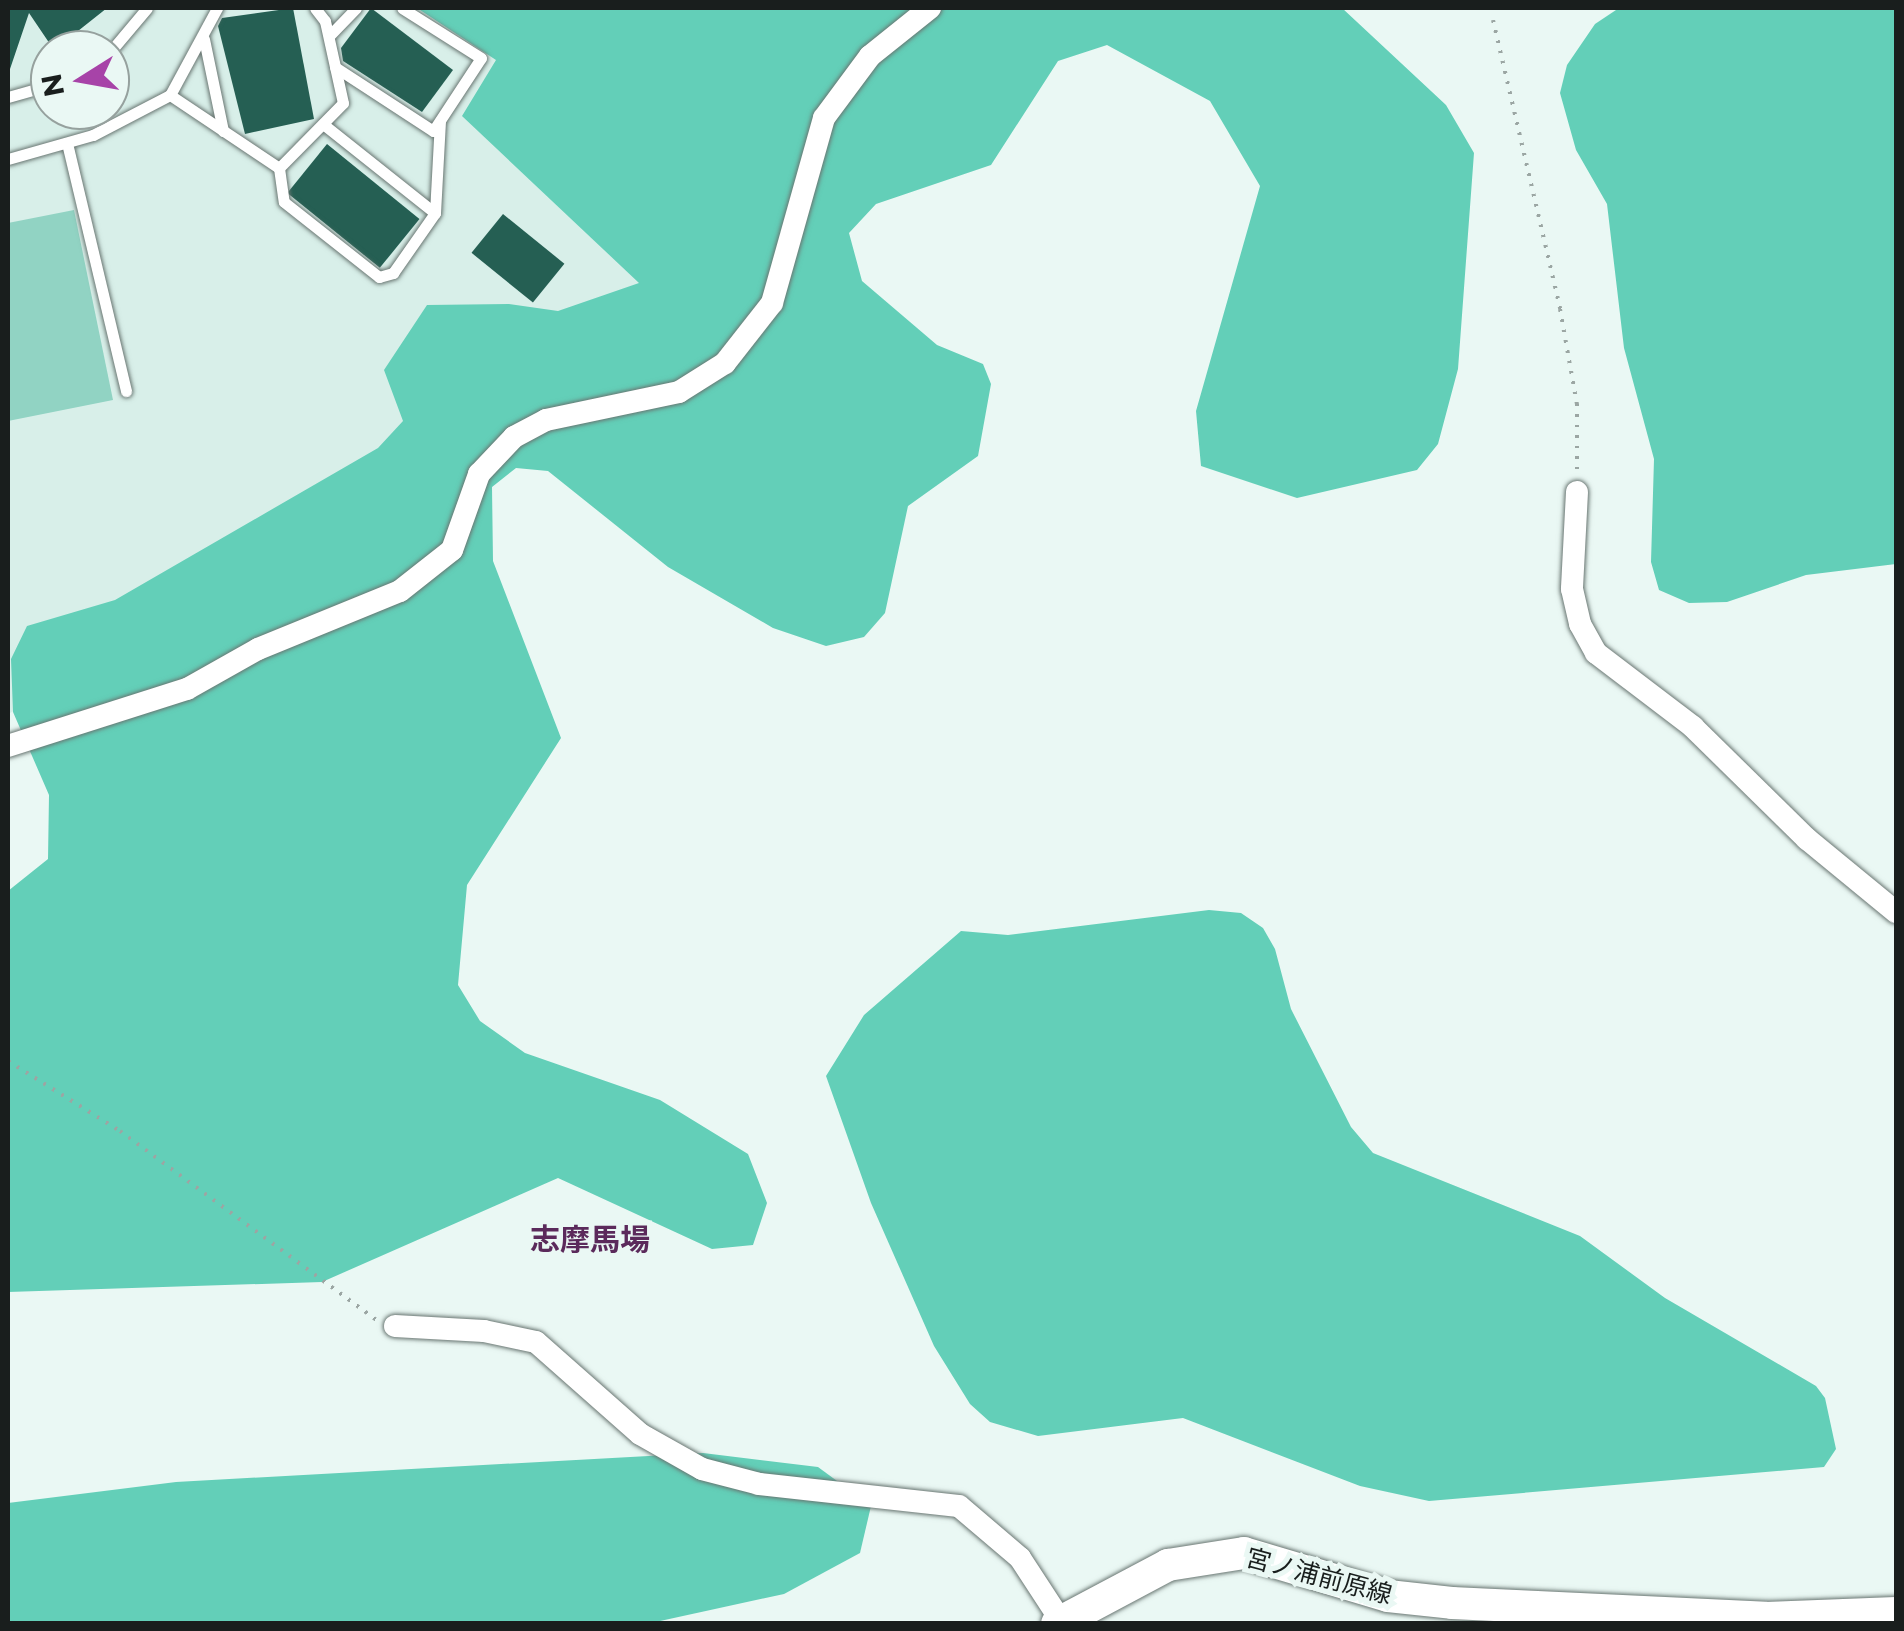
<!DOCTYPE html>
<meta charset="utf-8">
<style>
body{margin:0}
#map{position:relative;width:1904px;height:1631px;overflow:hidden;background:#eaf8f4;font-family:Montserrat,"Noto Sans JP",sans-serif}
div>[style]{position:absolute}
.built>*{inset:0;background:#d8efe9}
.green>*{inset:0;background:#91d3c3}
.forest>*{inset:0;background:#63cfb8}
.building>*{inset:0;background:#255f53;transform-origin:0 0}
.path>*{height:4px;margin-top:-2px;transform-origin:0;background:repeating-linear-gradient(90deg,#9ba6a3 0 2.5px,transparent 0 10.5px)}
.roads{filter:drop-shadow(0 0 2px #697672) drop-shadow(0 0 2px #697672)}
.service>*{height:11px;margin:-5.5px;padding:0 5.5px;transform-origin:5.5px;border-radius:5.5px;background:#fff}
.minor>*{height:22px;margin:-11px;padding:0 11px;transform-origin:11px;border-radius:11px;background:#fff}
.secondary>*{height:32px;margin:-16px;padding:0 16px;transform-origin:16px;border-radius:16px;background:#fff}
span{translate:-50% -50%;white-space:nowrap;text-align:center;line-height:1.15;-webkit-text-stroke:10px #eaf8f4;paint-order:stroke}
.street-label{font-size:25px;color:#191e1d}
.quarter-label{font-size:30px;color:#5b2a5b;font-weight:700}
.frame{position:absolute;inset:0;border:10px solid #191e1d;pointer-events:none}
.north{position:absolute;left:30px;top:30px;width:100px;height:100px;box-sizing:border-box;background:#eaf8f4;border:2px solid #96a19e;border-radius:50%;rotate:259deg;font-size:28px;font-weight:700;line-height:40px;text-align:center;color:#191e1d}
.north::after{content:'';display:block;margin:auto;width:35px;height:45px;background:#a743a8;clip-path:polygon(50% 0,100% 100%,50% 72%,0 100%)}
</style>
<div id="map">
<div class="built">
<div style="clip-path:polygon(evenodd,8px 8px,880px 8px,582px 418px,8px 714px,8px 8px,50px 50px,110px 50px,110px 110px,50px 110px,50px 50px)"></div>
</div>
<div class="green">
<div style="clip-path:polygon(74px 210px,113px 400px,8px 421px,8px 223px)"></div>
</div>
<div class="forest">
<div style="clip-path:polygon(417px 8px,1342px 8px,1446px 105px,1474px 153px,1458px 369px,1438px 444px,1417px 470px,1297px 498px,1201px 466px,1196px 411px,1260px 186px,1210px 101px,1107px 45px,1058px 61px,991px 165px,876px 204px,849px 233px,862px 281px,937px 345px,983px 364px,991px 384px,978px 456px,908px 506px,885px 613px,864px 637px,826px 646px,773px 628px,668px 567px,548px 471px,516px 468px,492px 487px,493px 561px,561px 738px,467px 885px,458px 985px,480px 1021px,525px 1053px,660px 1100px,748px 1154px,767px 1203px,753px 1245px,712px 1249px,558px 1178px,322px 1282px,8px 1292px,8px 891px,48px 859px,49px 795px,13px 712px,11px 659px,27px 626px,115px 600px,378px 448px,403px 421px,384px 370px,427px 305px,509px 304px,558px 311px,639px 283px,462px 116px,496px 60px)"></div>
<div style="clip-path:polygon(1619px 8px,1896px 8px,1896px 564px,1806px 575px,1727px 602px,1689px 603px,1659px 590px,1651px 562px,1654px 459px,1624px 348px,1607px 204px,1576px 150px,1560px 93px,1567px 65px,1595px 24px)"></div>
<div style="clip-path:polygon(1209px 910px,1241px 913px,1263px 928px,1275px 949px,1291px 1009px,1351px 1127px,1373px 1153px,1580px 1236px,1665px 1298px,1816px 1386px,1825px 1398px,1836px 1449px,1824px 1467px,1429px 1501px,1360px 1486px,1183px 1418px,1038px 1436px,990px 1422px,970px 1404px,934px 1346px,871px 1203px,826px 1076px,864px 1015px,961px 931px,1008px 935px)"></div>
<div style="clip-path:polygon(703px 1453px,818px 1467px,871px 1506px,860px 1553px,784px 1594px,651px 1623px,8px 1624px,8px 1503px,176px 1482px)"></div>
</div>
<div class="building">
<div style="clip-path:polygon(8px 8px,107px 8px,54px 50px,29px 13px,10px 69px)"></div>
<div style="clip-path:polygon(293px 8px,314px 119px,245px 134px,218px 26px,222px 18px)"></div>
<div style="clip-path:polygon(371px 8px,453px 70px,422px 112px,343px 61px,341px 48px)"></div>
<div style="left:327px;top:144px;width:119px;height:63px;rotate:39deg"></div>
<div style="left:503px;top:214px;width:79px;height:50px;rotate:39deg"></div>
</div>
<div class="path">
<div style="left:1493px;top:20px;width:297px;rotate:76.9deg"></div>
<div style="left:1560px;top:309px;width:97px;rotate:79.9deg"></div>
<div style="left:1577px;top:404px;width:68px;rotate:90deg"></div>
<div style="left:8px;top:1061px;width:132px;rotate:32deg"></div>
<div style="left:120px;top:1131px;width:318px;rotate:36.4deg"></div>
</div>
<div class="roads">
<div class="service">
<div style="left:329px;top:36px;width:39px;rotate:-46deg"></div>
<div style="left:204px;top:39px;width:94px;rotate:78.3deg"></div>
<div style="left:110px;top:52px;width:57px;rotate:-49.9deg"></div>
<div style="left:335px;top:67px;width:117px;rotate:33.1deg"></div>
<div style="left:433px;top:131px;width:87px;rotate:-56.7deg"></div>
<div style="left:481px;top:58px;width:93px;rotate:-147.7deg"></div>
<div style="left:170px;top:95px;width:131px;rotate:33.8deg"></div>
<div style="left:279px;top:168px;width:91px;rotate:-45.4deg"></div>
<div style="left:343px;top:103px;width:84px;rotate:-102.4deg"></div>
<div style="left:325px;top:21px;width:16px;rotate:-128deg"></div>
<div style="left:8px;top:97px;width:44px;rotate:-15.9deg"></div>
<div style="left:323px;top:124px;width:143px;rotate:38.5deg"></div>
<div style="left:67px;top:143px;width:255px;rotate:76.6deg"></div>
<div style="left:8px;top:159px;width:88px;rotate:-15.8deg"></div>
<div style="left:93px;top:135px;width:87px;rotate:-27.5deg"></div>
<div style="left:170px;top:95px;width:99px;rotate:-61.6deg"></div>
<div style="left:279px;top:168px;width:34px;rotate:82deg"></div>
<div style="left:284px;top:202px;width:121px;rotate:38.3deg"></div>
<div style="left:379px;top:277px;width:15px;rotate:-16deg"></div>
<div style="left:393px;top:273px;width:73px;rotate:-55deg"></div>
<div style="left:435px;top:213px;width:92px;rotate:-86.9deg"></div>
</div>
<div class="minor">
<div style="left:1577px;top:492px;width:97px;rotate:93deg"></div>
<div style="left:1572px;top:589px;width:36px;rotate:77deg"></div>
<div style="left:1580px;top:624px;width:33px;rotate:61deg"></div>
<div style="left:1596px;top:653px;width:122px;rotate:37.3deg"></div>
<div style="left:1693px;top:727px;width:160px;rotate:44.5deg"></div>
<div style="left:1807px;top:839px;width:115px;rotate:39.4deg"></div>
<div style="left:8px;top:746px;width:188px;rotate:-17.7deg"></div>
<div style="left:187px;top:689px;width:81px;rotate:-29.4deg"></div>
<div style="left:258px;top:649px;width:153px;rotate:-22.2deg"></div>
<div style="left:400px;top:591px;width:66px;rotate:-38.3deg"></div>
<div style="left:452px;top:550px;width:81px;rotate:-70.4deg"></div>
<div style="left:479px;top:474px;width:51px;rotate:-46.6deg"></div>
<div style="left:514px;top:437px;width:36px;rotate:-28deg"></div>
<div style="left:546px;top:420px;width:136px;rotate:-11.9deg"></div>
<div style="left:679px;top:392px;width:54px;rotate:-32.2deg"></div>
<div style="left:725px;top:363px;width:76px;rotate:-51.9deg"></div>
<div style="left:772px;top:303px;width:192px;rotate:-74.3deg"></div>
<div style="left:824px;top:118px;width:77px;rotate:-53.4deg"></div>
<div style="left:870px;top:56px;width:77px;rotate:-38.7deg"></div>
<div style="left:395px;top:1326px;width:89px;rotate:3.2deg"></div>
<div style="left:484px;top:1331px;width:53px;rotate:11.9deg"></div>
<div style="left:536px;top:1342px;width:139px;rotate:41.5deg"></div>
<div style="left:640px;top:1434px;width:71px;rotate:29.4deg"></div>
<div style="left:702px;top:1469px;width:59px;rotate:14.7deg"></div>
<div style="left:759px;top:1484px;width:201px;rotate:6.3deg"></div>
<div style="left:959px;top:1506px;width:80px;rotate:40.4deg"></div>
<div style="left:1020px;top:1558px;width:75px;rotate:56.9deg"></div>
</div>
<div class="secondary">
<div style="left:1057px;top:1624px;width:126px;rotate:-28deg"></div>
<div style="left:1168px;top:1565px;width:77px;rotate:-9deg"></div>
<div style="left:1244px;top:1553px;width:150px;rotate:16.6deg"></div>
<div style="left:1388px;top:1596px;width:64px;rotate:6.2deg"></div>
<div style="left:1452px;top:1603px;width:314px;rotate:2.7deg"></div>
<div style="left:1766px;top:1618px;width:130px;rotate:-2.2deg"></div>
</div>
</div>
<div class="street-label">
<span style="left:1319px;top:1576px;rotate:15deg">宮ノ浦前原線</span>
</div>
<div class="quarter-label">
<span style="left:590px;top:1240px">志摩馬場</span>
</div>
<div class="frame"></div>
<div class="north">N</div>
</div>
